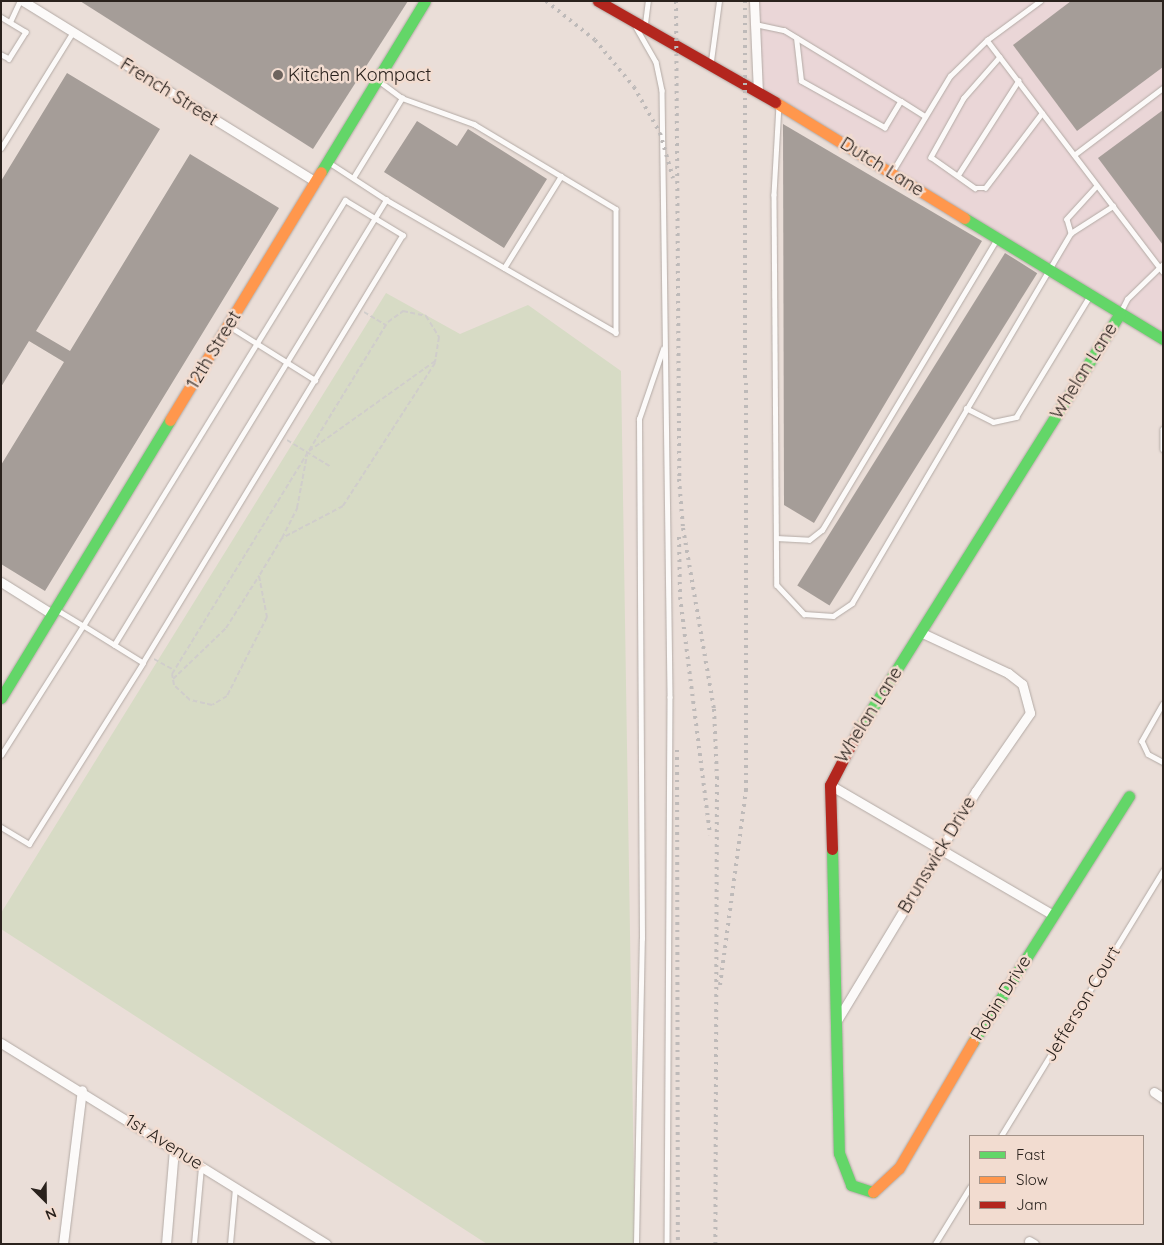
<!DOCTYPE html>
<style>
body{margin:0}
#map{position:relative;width:1164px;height:1245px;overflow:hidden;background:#eaded8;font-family:Quicksand,sans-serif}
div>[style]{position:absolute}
.industrial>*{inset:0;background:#ead6d7}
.green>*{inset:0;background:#d7dbc5}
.building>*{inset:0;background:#a59d98;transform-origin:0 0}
.path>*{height:2px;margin-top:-1px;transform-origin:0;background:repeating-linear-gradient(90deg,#d0cdcb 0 5px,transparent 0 7.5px)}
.roads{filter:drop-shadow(0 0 1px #b3aaa5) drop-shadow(0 0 1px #b3aaa5)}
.lane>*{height:4.5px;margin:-2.25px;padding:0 2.25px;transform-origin:2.25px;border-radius:2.25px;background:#fcfaf9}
.street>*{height:9px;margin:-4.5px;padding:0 4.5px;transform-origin:4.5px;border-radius:4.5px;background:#fcfaf9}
.fast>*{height:11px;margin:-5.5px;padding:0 5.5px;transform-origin:5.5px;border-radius:5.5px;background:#63d668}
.slow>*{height:11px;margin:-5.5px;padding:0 5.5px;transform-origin:5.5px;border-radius:5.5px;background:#ff974d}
.jam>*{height:11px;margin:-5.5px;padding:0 5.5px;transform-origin:5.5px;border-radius:5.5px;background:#b3261e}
.rail>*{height:4px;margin-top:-2px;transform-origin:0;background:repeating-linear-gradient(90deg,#bebab9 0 2.5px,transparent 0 7.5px)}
.dots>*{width:14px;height:14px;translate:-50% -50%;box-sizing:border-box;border:2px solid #f2dcd0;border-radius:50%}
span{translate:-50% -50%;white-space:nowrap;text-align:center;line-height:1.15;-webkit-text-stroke:5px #f2dcd0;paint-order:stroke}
.poi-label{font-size:18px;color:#2a221d}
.left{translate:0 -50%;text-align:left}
.street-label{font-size:18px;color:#2a221d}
.frame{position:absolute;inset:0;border:2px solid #2a221d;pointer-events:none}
.legend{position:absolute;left:969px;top:1135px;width:175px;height:90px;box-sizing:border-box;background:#f2dcd0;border:1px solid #a29288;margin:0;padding:6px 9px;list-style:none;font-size:15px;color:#2a221d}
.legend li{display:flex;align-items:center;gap:10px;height:25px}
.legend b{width:25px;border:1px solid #a29288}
.north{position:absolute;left:20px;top:1175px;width:50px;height:50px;-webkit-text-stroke:4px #f2dcd0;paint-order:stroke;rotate:157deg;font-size:14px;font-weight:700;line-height:20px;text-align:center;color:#2a221d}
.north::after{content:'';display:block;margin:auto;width:18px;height:22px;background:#2a221d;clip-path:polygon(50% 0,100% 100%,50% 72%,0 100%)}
</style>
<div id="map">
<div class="industrial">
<div style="clip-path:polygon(758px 1px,1163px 1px,1163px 338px,758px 91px)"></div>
</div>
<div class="green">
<div style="clip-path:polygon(386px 293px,460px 334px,528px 305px,621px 371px,635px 1244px,487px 1244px,1px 929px,1px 913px)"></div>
</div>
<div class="building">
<div style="clip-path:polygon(80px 1px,408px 1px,313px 149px)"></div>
<div style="clip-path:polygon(1071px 1px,1163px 1px,1163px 67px,1077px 131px,1013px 45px)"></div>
<div style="clip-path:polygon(67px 73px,160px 129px,36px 331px,70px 351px,190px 154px,279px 208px,45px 591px,1px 564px,1px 465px,64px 362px,29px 341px,1px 387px,1px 181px)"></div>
<div style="clip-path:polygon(1163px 110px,1163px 245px,1098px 158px)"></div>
<div style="clip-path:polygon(417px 121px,457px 146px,468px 129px,547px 179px,504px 248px,384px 172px)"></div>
<div style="clip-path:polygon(783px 124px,982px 241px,814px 523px,784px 505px)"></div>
<div style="left:1005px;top:253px;width:38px;height:392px;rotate:32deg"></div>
</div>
<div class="path">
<div style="left:403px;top:311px;width:24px;rotate:12deg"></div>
<div style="left:426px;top:316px;width:25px;rotate:58deg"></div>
<div style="left:439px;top:337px;width:26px;rotate:99deg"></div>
<div style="left:435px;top:363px;width:170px;rotate:122.8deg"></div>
<div style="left:343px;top:506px;width:69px;rotate:152.3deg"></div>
<div style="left:282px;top:538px;width:44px;rotate:121.2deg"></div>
<div style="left:259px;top:576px;width:42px;rotate:79deg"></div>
<div style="left:267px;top:617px;width:89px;rotate:116.9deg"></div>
<div style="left:227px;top:696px;width:17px;rotate:149deg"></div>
<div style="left:212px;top:705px;width:23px;rotate:-167deg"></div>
<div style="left:190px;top:700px;width:22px;rotate:-137deg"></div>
<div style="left:174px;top:685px;width:11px;rotate:-100deg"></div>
<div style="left:172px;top:674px;width:413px;rotate:-58.5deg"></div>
<div style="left:388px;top:322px;width:19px;rotate:-36deg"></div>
<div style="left:364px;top:312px;width:26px;rotate:31deg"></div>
<div style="left:287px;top:440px;width:52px;rotate:31.5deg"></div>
<div style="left:309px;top:451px;width:155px;rotate:-35.5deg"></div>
<div style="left:282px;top:538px;width:34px;rotate:-63deg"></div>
<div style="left:297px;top:508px;width:54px;rotate:-79.3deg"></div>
<div style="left:154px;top:659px;width:23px;rotate:29deg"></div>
<div style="left:173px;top:679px;width:74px;rotate:-43.9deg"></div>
<div style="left:226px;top:628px;width:62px;rotate:-57.6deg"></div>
</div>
<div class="roads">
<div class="lane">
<div style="left:1px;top:17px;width:29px;rotate:31deg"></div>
<div style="left:26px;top:32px;width:32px;rotate:122deg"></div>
<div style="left:9px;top:59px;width:9px;rotate:-153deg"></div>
<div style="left:10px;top:22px;width:23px;rotate:-65deg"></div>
<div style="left:645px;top:24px;width:23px;rotate:-83deg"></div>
<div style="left:755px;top:24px;width:30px;rotate:12deg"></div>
<div style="left:784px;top:30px;width:137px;rotate:31.3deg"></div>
<div style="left:901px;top:101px;width:31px;rotate:121deg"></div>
<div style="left:885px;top:128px;width:96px;rotate:-150.8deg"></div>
<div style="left:801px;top:81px;width:43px;rotate:-96.6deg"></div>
<div style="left:636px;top:27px;width:40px;rotate:60.3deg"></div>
<div style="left:656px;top:62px;width:29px;rotate:78deg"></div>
<div style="left:662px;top:90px;width:607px;rotate:89.24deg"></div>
<div style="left:670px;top:697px;width:547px;rotate:90.31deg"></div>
<div style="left:987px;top:40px;width:291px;rotate:52.8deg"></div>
<div style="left:1000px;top:57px;width:55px;rotate:131.3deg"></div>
<div style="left:964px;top:98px;width:68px;rotate:119.2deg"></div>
<div style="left:931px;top:157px;width:54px;rotate:35.2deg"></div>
<div style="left:975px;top:188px;width:10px"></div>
<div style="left:985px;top:188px;width:94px;rotate:-52.8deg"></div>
<div style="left:711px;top:61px;width:61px;rotate:-82.4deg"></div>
<div style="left:378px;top:80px;width:30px;rotate:37deg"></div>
<div style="left:402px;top:98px;width:77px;rotate:19.9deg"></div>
<div style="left:474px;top:124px;width:165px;rotate:30.9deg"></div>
<div style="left:616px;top:209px;width:124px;rotate:90deg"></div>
<div style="left:616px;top:333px;width:266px;rotate:-150deg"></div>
<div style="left:901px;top:101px;width:28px;rotate:32deg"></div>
<div style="left:779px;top:105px;width:90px;rotate:93.2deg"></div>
<div style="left:774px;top:195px;width:390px;rotate:89.6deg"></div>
<div style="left:777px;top:585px;width:40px;rotate:47deg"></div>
<div style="left:804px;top:614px;width:29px;rotate:4deg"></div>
<div style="left:833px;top:616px;width:23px;rotate:-34deg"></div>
<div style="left:852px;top:603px;width:430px;rotate:-59.4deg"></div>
<div style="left:1px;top:148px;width:137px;rotate:-58.2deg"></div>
<div style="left:1074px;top:155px;width:111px;rotate:-37deg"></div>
<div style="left:892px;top:172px;width:112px;rotate:-58.9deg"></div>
<div style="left:950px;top:76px;width:52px;rotate:-44.2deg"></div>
<div style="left:987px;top:40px;width:66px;rotate:-36.3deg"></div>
<div style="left:958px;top:175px;width:112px;rotate:-57.4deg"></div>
<div style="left:353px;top:178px;width:94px;rotate:-58.5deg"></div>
<div style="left:1097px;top:186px;width:45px;rotate:132.3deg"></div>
<div style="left:1067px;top:219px;width:15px;rotate:74deg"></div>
<div style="left:1071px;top:233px;width:50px;rotate:-32.7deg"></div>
<div style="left:504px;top:268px;width:108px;rotate:-58.2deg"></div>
<div style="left:1121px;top:311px;width:13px;rotate:-63deg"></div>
<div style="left:1127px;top:299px;width:50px;rotate:-44.2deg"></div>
<div style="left:229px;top:326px;width:102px;rotate:32.1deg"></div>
<div style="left:966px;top:408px;width:30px;rotate:27deg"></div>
<div style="left:993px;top:422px;width:24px;rotate:-12deg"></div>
<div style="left:1016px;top:417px;width:140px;rotate:-58.7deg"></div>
<div style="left:1163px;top:429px;width:20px;rotate:90deg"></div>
<div style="left:776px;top:538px;width:33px;rotate:3deg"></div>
<div style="left:809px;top:540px;width:16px;rotate:-38deg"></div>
<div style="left:822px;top:530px;width:340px;rotate:-59deg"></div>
<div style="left:114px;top:645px;width:522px;rotate:-58.57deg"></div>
<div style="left:386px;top:200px;width:68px;rotate:-147deg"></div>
<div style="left:1163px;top:704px;width:43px;rotate:119.6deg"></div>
<div style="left:1142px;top:741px;width:14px;rotate:65deg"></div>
<div style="left:1148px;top:754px;width:17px;rotate:28deg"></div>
<div style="left:1px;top:755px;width:153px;rotate:-57.6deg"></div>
<div style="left:83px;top:626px;width:500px;rotate:-58.41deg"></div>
<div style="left:345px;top:200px;width:68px;rotate:31.1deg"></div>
<div style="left:403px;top:235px;width:501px;rotate:121.28deg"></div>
<div style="left:143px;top:663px;width:70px;rotate:-148.3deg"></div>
<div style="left:83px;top:626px;width:31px;rotate:-149deg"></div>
<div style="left:1px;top:827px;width:33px;rotate:31deg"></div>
<div style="left:29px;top:844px;width:214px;rotate:-57.8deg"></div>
<div style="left:1001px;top:1136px;width:311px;rotate:-58.6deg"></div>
<div style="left:194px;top:1244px;width:77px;rotate:-84.8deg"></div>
<div style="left:230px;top:1244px;width:56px;rotate:-84.9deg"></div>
<div style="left:636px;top:1244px;width:305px;rotate:-88.9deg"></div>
<div style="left:642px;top:939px;width:520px;rotate:-90.33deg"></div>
<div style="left:639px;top:419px;width:74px;rotate:-71.1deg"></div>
<div style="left:935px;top:1244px;width:67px;rotate:-58.4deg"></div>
</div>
<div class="street">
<div style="left:23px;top:1px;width:344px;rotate:31.7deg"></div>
<div style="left:754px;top:1px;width:90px;rotate:87.5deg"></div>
<div style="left:1px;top:582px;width:60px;rotate:32.1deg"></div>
<div style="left:830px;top:785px;width:258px;rotate:30.2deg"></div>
<div style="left:836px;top:1022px;width:270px;rotate:-58.8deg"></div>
<div style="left:976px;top:791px;width:95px;rotate:-55.3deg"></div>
<div style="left:1030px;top:713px;width:30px;rotate:-105deg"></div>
<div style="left:1022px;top:684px;width:18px;rotate:-142deg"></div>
<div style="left:1008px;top:673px;width:97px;rotate:-155deg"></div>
<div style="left:1px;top:1043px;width:382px;rotate:31.7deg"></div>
<div style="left:1154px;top:1092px;width:11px;rotate:34deg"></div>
<div style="left:1029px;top:1241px;width:6px;rotate:31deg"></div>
<div style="left:63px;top:1244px;width:155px;rotate:-83deg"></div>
<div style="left:166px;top:1244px;width:95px;rotate:-85.2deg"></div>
</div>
<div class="fast">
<div style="left:321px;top:172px;width:200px;rotate:-58.7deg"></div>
<div style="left:964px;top:218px;width:233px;rotate:31.3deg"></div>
<div style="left:1px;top:698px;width:325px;rotate:-58.7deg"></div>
<div style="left:858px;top:731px;width:492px;rotate:-57.9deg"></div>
<div style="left:832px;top:849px;width:304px;rotate:88.7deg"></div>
<div style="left:839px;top:1153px;width:34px;rotate:69deg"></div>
<div style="left:851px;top:1185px;width:23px;rotate:18deg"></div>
<div style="left:973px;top:1042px;width:291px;rotate:-57.6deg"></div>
</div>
<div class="slow">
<div style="left:775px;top:102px;width:222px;rotate:31.5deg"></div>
<div style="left:170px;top:420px;width:290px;rotate:-58.7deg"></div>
<div style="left:873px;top:1192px;width:35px;rotate:-43deg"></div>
<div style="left:899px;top:1168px;width:146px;rotate:-59.6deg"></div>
</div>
<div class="jam">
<div style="left:598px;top:1px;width:204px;rotate:29.7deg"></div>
<div style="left:832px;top:849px;width:64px;rotate:-91.8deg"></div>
<div style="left:830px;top:785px;width:61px;rotate:-62.6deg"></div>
</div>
</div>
<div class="rail">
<div style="left:546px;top:1px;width:63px;rotate:38.5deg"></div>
<div style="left:595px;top:40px;width:61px;rotate:50.3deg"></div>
<div style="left:634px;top:87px;width:53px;rotate:60.5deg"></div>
<div style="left:660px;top:133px;width:47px;rotate:73.9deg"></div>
<div style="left:676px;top:1px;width:478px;rotate:89.6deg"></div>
<div style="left:679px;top:479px;width:49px;rotate:85.3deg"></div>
<div style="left:683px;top:528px;width:184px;rotate:80.3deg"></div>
<div style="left:714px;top:709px;width:68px;rotate:87.5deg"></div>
<div style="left:717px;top:777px;width:467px;rotate:90.2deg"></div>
<div style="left:679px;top:537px;width:60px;rotate:89deg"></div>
<div style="left:680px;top:597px;width:240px;rotate:82.8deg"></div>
<div style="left:677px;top:750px;width:494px;rotate:89.9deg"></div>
<div style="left:720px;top:985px;width:197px;rotate:-82.4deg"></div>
<div style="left:746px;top:790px;width:789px;rotate:-90.07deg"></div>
</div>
<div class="dots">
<div style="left:278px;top:75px;background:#6d645e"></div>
</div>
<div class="poi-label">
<span class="left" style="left:288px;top:75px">Kitchen Kompact</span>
</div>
<div class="street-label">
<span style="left:169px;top:92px;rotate:32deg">French Street</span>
<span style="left:882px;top:167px;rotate:32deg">Dutch Lane</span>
<span style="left:214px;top:350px;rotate:-59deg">12th Street</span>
<span style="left:1084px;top:371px;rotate:-58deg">Whelan Lane</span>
<span style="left:869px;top:715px;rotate:-58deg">Whelan Lane</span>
<span style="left:937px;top:855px;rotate:-59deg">Brunswick Drive</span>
<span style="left:1001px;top:998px;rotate:-58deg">Robin Drive</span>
<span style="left:1082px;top:1004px;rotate:-59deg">Jefferson Court</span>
<span style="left:164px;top:1142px;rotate:32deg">1st Avenue</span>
</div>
<div class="frame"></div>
<ul class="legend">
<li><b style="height:6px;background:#63d668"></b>Fast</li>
<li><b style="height:6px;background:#ff974d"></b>Slow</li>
<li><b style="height:6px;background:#b3261e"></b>Jam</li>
</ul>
<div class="north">N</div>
</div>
